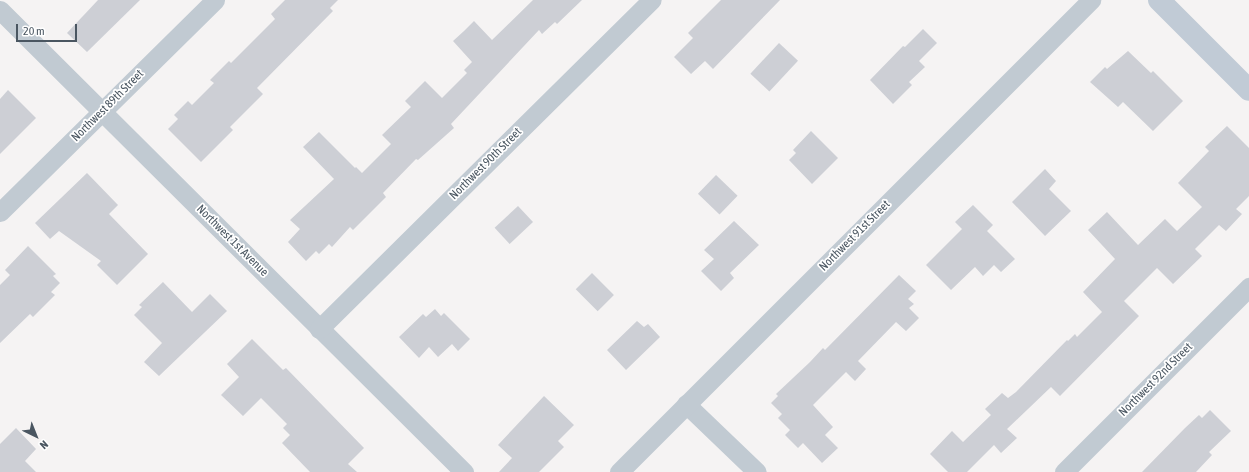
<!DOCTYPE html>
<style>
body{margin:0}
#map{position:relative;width:1249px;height:472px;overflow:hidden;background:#f5f3f3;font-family:"Asap Condensed",sans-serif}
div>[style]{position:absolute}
.building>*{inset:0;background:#cdcfd5;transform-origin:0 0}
.street>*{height:19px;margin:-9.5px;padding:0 9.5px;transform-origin:9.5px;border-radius:9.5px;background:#c1cad2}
.secondary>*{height:22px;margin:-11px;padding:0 11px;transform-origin:11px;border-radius:11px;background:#c1cbd6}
span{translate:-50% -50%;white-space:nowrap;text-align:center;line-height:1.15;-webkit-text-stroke:3.5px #fff;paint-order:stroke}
.street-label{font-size:12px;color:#4a5661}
.north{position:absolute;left:16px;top:416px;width:40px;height:40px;-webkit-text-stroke:3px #fff;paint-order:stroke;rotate:137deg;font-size:11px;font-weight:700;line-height:16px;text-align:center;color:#4a5661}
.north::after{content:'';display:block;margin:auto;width:14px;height:18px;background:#4a5661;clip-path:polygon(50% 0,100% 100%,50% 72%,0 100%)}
.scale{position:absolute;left:16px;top:24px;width:61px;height:18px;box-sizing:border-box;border:2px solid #4a5661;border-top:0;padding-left:5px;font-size:12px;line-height:14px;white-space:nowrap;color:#4a5661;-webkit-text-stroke:3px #fff;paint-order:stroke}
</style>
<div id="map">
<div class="building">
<div style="clip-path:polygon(98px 0,140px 0,87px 52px,67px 33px)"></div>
<div style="clip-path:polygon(285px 0,338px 0,330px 8px,333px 11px,257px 88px,263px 94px,230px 127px,233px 130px,201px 162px,168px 129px,178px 119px,174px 115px,188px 101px,192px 105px,214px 83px,210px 80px,229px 61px,231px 63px,275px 19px,271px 14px)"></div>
<div style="clip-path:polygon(533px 0,582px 0,557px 24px,555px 22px,542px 34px,539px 30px,451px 124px,454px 128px,418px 160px,416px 159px,383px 193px,386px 197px,353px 230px,350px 227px,332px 247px,329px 244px,319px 254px,316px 251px,306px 261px,288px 242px,300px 229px,290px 220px,334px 179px,303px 147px,319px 132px,355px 168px,356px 167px,362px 173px,391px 144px,382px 135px,411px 107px,405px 101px,425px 81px,442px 98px,467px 73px,464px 70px,472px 62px,453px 41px,464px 31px,474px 21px,492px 40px)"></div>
<div style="clip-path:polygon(721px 0,780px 0,713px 69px,705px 61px,691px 74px,674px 57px,693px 38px,688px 33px)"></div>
<div style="clip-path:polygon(923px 29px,937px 43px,919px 61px,925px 67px,909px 82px,912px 85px,893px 104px,870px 80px,903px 46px,905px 47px)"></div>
<div style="left:779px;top:43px;width:26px;height:42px;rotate:43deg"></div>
<div style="clip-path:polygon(1128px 51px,1151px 73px,1153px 71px,1183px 101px,1153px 131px,1123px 102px,1118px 107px,1090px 82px,1105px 67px,1107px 69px)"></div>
<div style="clip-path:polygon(8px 90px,36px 118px,0 154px,0 99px)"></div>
<div style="clip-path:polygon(1227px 126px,1249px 148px,1249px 196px,1236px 209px,1242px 214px,1226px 231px,1219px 225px,1195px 249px,1202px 256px,1173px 284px,1157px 268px,1124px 301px,1139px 316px,1060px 396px,1051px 387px,1007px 429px,1017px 438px,1001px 453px,994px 445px,967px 472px,948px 472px,930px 454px,952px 431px,963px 442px,991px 415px,985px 409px,1002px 393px,1008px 398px,1016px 392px,1067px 340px,1068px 341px,1075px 334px,1077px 337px,1102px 312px,1083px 292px,1115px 259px,1088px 230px,1107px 212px,1138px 245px,1165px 219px,1177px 231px,1202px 207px,1178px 183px,1209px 151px,1205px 147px)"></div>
<div style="clip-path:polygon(811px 131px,838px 158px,812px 184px,789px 160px,796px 153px,793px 150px)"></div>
<div style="clip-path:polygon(1045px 169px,1056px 181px,1049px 189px,1071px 211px,1045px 236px,1012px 202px)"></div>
<div style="clip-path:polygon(87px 173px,118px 205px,109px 214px,148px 254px,117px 285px,97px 265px,101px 261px,59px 231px,50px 239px,35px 223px)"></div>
<div style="left:716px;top:175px;width:30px;height:26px;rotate:44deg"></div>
<div style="clip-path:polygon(973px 205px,993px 225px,987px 231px,1015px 259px,1001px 272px,994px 265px,983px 276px,975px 267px,951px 290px,926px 265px,962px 229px,955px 222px)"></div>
<div style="left:518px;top:206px;width:22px;height:32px;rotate:47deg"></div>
<div style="clip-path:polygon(734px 221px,759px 245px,730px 273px,734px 278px,721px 291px,701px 271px,714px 259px,704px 250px)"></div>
<div style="clip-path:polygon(28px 246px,56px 274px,53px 276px,60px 283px,51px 292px,55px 295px,33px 317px,30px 314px,0 343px,0 285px,10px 275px,5px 270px)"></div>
<div style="left:592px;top:273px;width:31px;height:23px;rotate:45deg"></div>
<div style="clip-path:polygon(899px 275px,916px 291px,908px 299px,914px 304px,909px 308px,919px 318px,906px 331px,896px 322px,858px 361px,866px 369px,855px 381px,846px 372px,813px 405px,833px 427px,825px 435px,838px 448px,822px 463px,803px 443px,798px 448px,785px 435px,790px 430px,778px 418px,782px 414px,771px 403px,778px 396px,776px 394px,810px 362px,823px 348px,825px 350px)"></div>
<div style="clip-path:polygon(163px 282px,192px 312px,210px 294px,227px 311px,159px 376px,144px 362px,162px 343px,134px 315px,142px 307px,139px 305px)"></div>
<div style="clip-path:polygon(435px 309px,441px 316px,444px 313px,470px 339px,458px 351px,452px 344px,438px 357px,429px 347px,419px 358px,399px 337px,423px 314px,426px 317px)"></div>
<div style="clip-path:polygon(637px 321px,644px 327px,648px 324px,660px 337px,626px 370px,607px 350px)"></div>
<div style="clip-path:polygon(252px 339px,283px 370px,286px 368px,364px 448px,348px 464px,357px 472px,310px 472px,282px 443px,290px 435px,283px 428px,287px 424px,261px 398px,243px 416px,221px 395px,239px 377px,227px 364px)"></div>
<div style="clip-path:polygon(544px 396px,574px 425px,558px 441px,564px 447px,539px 472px,499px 472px,512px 458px,498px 445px)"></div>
<div style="clip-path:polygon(1210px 410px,1231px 431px,1209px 452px,1212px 455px,1196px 472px,1142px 472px,1185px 428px,1199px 415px,1202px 418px)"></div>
<div style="clip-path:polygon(16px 428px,36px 449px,25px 461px,36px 472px,0 472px,0 444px)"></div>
</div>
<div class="street">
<div style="left:0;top:10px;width:655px;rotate:44.88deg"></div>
<div style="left:0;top:212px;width:302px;rotate:-44.6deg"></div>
<div style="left:319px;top:329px;width:468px;rotate:-44.7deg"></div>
<div style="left:686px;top:404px;width:98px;rotate:43.8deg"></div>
<div style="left:619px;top:472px;width:668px;rotate:-45deg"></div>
<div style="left:1064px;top:472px;width:262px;rotate:-45deg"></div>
</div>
<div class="secondary">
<div style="left:1159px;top:0;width:127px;rotate:45deg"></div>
</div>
<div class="street-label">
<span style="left:108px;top:106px;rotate:-45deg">Northwest 89th Street</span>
<span style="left:486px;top:164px;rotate:-45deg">Northwest 90th Street</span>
<span style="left:855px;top:236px;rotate:-45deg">Northwest 91st Street</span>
<span style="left:232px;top:241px;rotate:45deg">Northwest 1st Avenue</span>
<span style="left:1156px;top:380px;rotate:-45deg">Northwest 92nd Street</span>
</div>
<div class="north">N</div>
<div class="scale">20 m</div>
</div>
